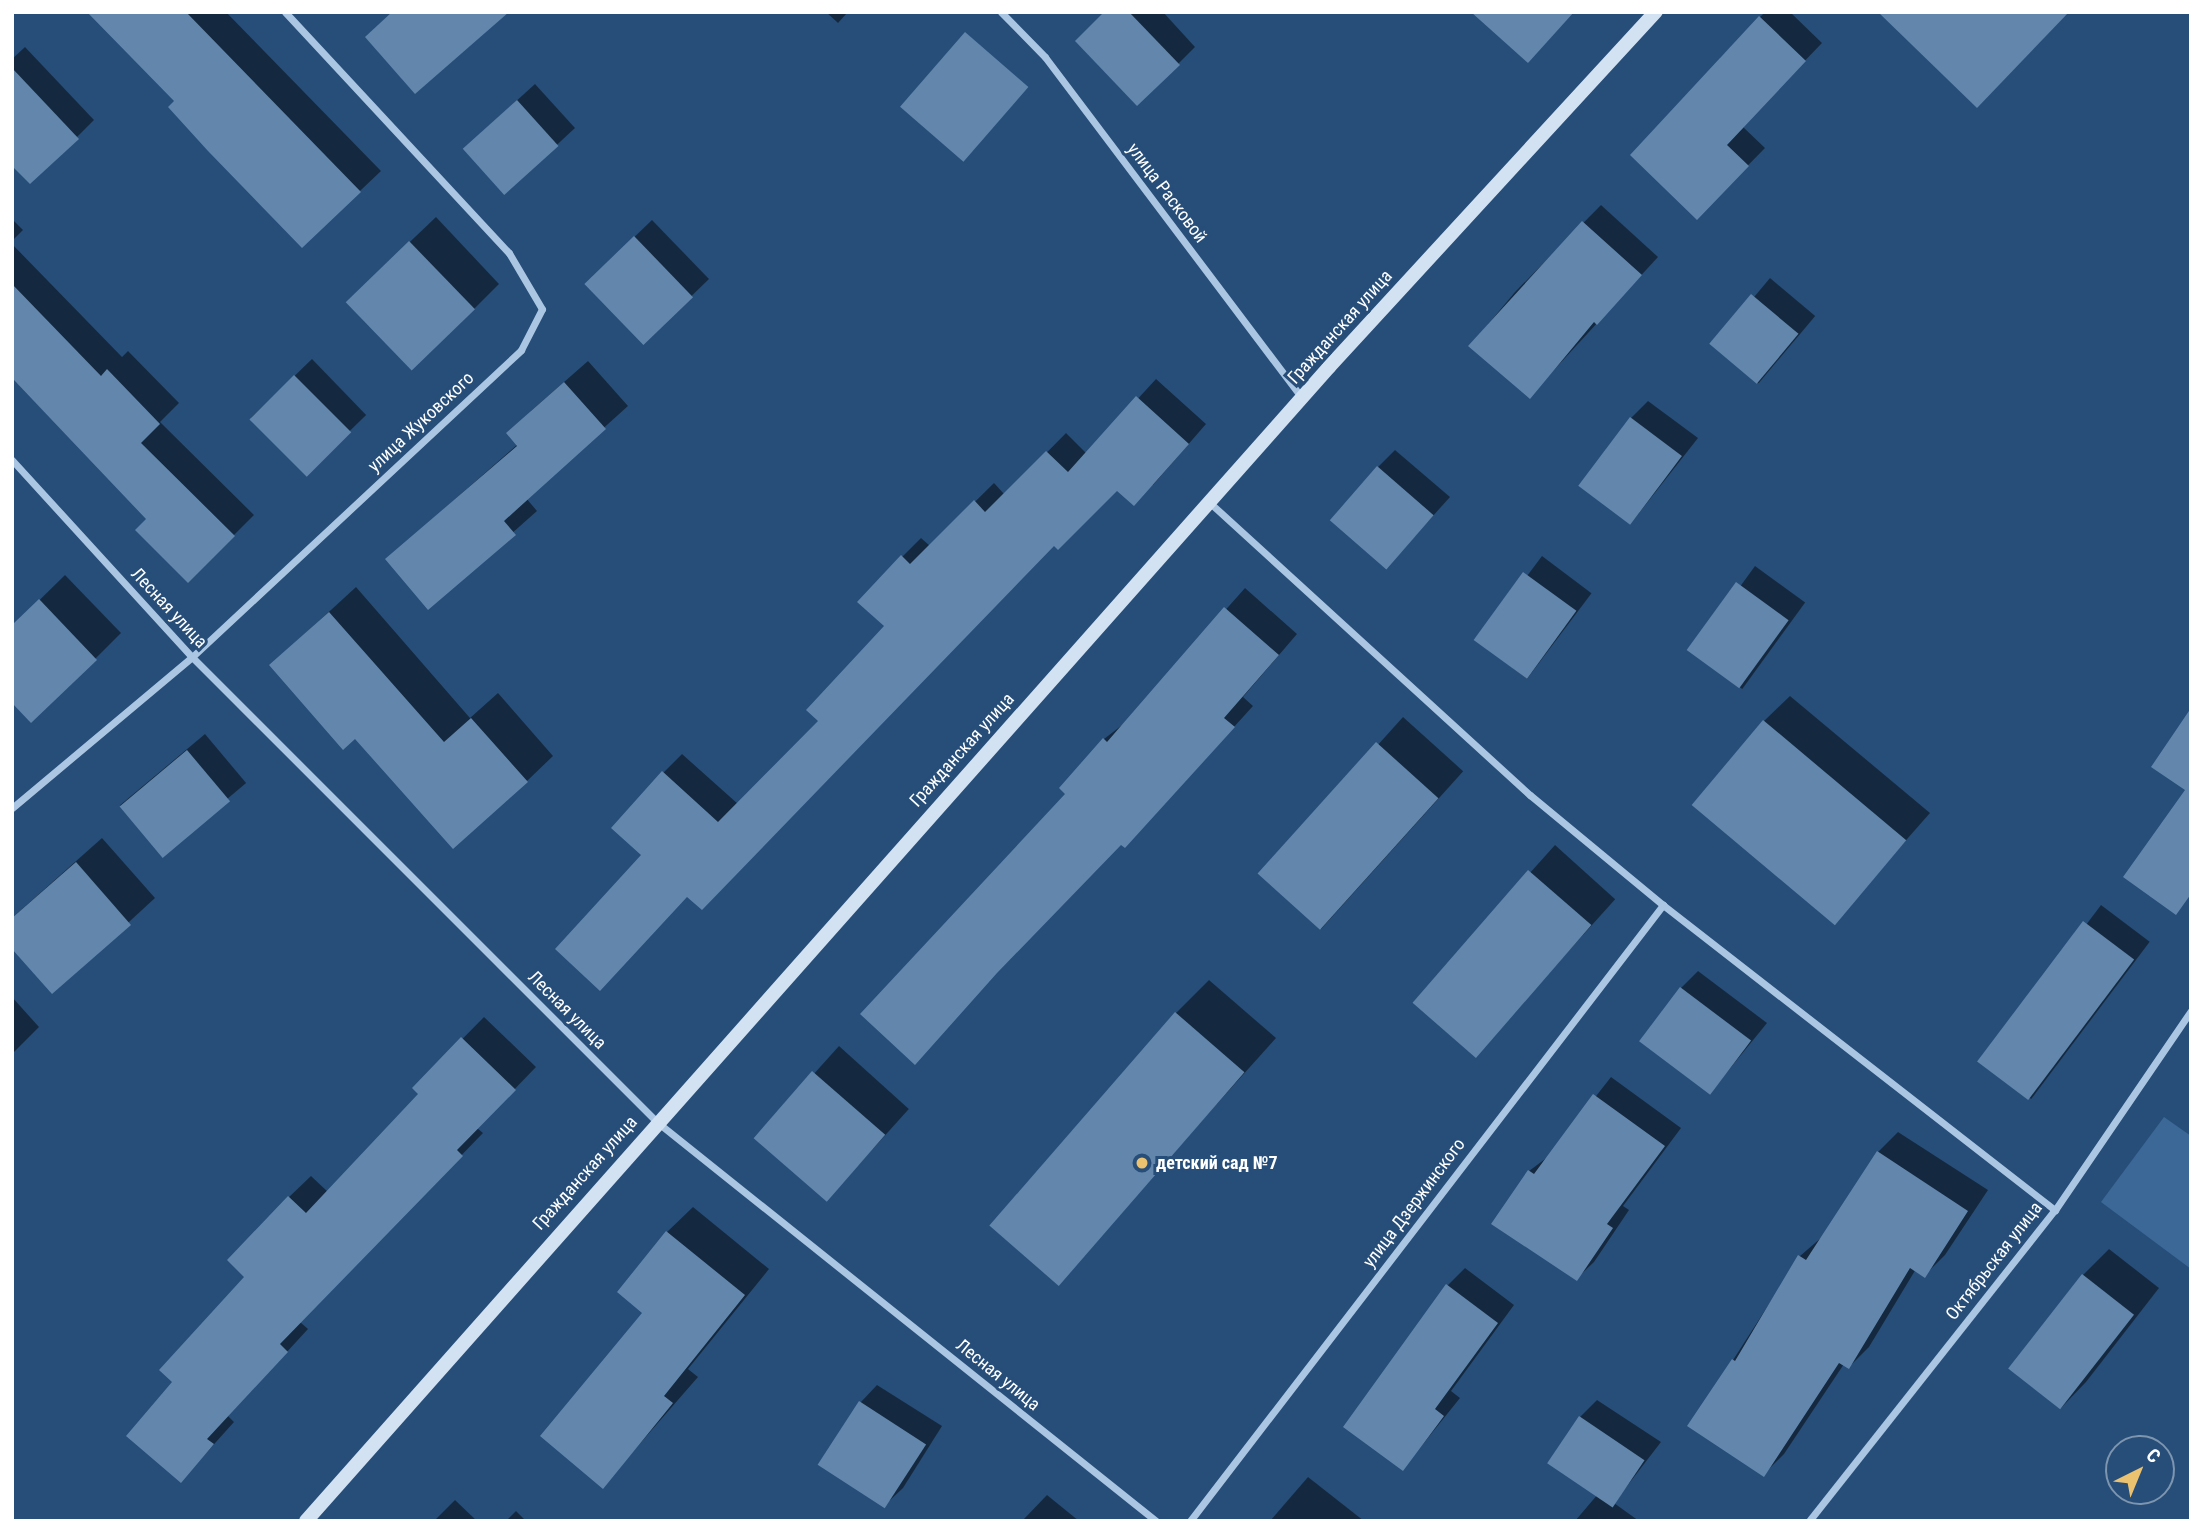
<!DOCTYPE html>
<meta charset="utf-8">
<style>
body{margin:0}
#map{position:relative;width:2203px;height:1533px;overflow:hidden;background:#274e79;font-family:"Roboto Condensed",sans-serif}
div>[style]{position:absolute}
.green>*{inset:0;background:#3b6896}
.shadow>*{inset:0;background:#0007;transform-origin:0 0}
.building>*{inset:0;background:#6387ac;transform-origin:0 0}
.street>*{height:7px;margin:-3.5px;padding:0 3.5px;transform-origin:3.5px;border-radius:3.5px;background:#aac6e3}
.secondary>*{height:14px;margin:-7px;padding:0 7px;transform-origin:7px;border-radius:7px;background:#d2e2f3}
.dots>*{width:19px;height:19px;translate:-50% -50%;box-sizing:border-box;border:4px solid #274e79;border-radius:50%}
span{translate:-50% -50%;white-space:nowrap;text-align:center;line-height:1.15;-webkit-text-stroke:6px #274e79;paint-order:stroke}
.street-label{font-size:18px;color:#fff}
.poi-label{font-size:18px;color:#fff;font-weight:700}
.left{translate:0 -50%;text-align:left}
.frame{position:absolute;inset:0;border:14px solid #fff;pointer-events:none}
.north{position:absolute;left:2105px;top:1435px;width:70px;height:70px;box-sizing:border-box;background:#274e79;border:2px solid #7d95af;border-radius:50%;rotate:43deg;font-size:19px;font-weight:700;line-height:28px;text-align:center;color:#fff}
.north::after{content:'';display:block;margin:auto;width:24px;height:32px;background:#ebc270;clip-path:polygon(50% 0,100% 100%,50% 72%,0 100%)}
</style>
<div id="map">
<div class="green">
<div style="clip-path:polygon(2164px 1117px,2191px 1136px,2191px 1269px,2101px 1202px)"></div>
</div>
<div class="shadow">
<div style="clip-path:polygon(89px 12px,226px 12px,381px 171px,302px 246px,176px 101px)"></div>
<div style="clip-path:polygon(826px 12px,848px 12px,838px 23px)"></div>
<div style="clip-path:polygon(1106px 12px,1163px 12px,1195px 47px,1178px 64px)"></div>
<div style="clip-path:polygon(1765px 12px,1790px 12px,1822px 43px,1742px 126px,1765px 148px,1714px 200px,1720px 58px)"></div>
<div style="clip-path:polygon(25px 47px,94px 120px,77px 137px,12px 163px,12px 59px)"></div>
<div style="clip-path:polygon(535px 84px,575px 128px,505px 193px,482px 132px)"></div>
<div style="clip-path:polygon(1601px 205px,1658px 257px,1530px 396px,1470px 346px,1515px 292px)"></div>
<div style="clip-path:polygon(436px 217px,499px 284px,474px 309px,373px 277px)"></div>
<div style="clip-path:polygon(12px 219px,23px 230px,12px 241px)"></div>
<div style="clip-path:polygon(652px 220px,709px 279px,643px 343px,603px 267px)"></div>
<div style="clip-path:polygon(12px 244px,122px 357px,128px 351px,179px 403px,160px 422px,254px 515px,188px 581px,148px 519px,12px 378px)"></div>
<div style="left:1770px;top:278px;width:59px;height:88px;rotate:40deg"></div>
<div style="left:312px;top:359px;width:78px;height:85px;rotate:46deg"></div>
<div style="clip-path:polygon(588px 361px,628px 406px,526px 498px,537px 511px,429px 607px,387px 559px,518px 444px,531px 411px)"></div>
<div style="clip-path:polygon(1156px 379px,1206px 424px,1153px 485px,1117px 489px,1054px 544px,721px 889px,644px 855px,663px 773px,682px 754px,738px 804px,820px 721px,886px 626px,902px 557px,921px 538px,930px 546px,994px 483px,1005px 495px,1066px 433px,1087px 454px)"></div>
<div style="clip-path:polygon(1648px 401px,1698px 438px,1632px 522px,1631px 418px)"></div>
<div style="clip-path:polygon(1395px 450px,1450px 497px,1387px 567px,1378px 467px)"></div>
<div style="left:1542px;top:556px;width:62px;height:107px;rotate:37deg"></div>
<div style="left:1755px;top:566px;width:62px;height:107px;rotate:36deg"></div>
<div style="clip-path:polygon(65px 575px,121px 633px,95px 659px,12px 627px)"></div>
<div style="clip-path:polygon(356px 587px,470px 718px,498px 693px,553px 756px,527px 781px,271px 665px)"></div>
<div style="clip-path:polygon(1245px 588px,1297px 634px,1243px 697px,1253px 706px,1144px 826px,1121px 842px,1016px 951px,915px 1062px,1068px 794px,1104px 739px,1126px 722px)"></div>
<div style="clip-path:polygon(1790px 696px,1930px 813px,1834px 922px,1764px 721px)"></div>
<div style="left:1403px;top:717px;width:81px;height:212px;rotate:42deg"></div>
<div style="left:205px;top:734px;width:64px;height:111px;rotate:50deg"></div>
<div style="clip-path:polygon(102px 838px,155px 898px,53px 992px,12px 918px)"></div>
<div style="left:1555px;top:845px;width:81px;height:210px;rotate:42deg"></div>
<div style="left:2101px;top:905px;width:61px;height:197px;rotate:37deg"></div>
<div style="clip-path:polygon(1698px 971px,1767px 1023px,1710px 1093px,1681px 988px)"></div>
<div style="clip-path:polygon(1209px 980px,1276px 1038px,1056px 1283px,1176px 1013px)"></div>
<div style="clip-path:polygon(12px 997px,39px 1027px,12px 1054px)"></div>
<div style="clip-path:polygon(484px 1017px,536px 1067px,477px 1128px,483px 1133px,300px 1322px,308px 1329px,228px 1416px,234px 1422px,181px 1481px,174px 1381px,247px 1277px,289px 1197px,311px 1176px,328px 1192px,421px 1094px,414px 1088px)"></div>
<div style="left:839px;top:1046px;width:94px;height:123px;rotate:42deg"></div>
<div style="clip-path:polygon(1611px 1077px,1681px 1128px,1623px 1206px,1629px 1210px,1594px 1262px,1576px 1279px,1529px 1171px,1549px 1156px)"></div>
<div style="clip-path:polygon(1898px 1132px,1988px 1190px,1945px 1255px,1925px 1275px,1916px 1269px,1869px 1347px,1849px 1367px,1844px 1364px,1784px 1454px,1764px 1474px,1733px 1360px,1800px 1256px,1822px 1237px,1878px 1152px)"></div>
<div style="clip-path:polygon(693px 1207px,769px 1269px,688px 1369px,698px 1377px,603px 1486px,667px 1232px)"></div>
<div style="clip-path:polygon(2109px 1249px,2159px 1288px,2086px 1382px,2061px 1408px,2011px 1369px,2083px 1275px)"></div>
<div style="clip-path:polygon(1465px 1268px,1514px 1305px,1451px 1391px,1460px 1398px,1403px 1469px,1447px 1286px)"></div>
<div style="clip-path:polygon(877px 1385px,942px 1426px,903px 1488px,885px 1505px,860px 1403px)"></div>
<div style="clip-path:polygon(1597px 1400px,1661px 1442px,1614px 1503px,1639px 1521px,1575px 1521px,1598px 1494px,1580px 1417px)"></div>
<div style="clip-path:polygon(1308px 1477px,1364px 1521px,1270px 1521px)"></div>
<div style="clip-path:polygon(1047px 1495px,1079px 1521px,1022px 1521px)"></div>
<div style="clip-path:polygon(455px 1500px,477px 1521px,434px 1521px)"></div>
<div style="clip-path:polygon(516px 1511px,526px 1521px,506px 1521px)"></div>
</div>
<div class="building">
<div style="clip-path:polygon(87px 12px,186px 12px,361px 192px,302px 248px,208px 151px,168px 107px,174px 101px)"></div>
<div style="clip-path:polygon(392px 12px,509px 12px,415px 94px,365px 37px)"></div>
<div style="clip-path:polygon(1104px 12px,1129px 12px,1180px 65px,1137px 106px,1075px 41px)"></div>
<div style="clip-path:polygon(1471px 12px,1574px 12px,1528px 63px)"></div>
<div style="clip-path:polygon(1878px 12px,2069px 12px,1977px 108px)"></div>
<div style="clip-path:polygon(1759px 16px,1806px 61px,1727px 145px,1749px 166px,1697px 220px,1630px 155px)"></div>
<div style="left:965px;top:32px;width:84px;height:99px;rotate:41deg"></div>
<div style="clip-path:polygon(12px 68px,79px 139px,30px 184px,12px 166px)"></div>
<div style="left:517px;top:100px;width:62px;height:73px;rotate:48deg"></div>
<div style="clip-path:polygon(1582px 221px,1642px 275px,1597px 325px,1594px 322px,1530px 399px,1468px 346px)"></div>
<div style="left:634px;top:236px;width:85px;height:69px;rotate:46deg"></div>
<div style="left:409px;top:241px;width:95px;height:88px;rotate:46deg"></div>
<div style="clip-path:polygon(12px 284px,101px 376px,107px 369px,160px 424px,141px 443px,235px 536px,188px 583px,135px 530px,146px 519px,12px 378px)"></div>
<div style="left:1751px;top:294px;width:62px;height:65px;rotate:40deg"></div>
<div style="left:294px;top:375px;width:81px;height:63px;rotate:45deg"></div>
<div style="clip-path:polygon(564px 382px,606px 429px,504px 521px,516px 535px,428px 610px,385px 559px,517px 446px,506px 433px)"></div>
<div style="clip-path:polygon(1136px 396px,1189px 444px,1134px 506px,1117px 491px,1058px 550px,1054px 546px,702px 910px,687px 897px,600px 991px,555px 949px,641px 855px,611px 828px,662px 771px,718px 822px,818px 721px,806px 710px,884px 626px,857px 602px,901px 555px,910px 564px,974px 500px,985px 512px,1046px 451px,1068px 472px)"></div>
<div style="left:1630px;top:417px;width:65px;height:86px;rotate:37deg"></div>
<div style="left:1377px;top:466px;width:75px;height:72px;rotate:41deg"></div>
<div style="left:1523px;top:572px;width:66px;height:84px;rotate:36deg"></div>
<div style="left:1736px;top:582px;width:65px;height:84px;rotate:36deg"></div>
<div style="clip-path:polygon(39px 599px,97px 660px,31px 723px,12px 703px,12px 625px)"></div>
<div style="clip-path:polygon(1224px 607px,1279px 655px,1224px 718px,1235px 727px,1125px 848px,1121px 845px,997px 973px,915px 1065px,860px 1014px,1065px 794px,1059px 788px,1103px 738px,1107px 742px)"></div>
<div style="clip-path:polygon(329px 612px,444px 742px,471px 718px,528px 782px,453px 849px,355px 739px,343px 750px,269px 665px)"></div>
<div style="clip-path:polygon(2191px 708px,2191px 894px,2176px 915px,2123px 877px,2185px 790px,2151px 767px)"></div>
<div style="left:1763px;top:720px;width:187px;height:111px;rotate:40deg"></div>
<div style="left:1376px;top:742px;width:84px;height:177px;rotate:42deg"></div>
<div style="left:187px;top:750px;width:67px;height:88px;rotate:50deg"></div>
<div style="clip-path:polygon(76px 862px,131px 925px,52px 994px,12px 949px,12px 918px)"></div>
<div style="left:1528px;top:870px;width:84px;height:176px;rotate:41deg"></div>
<div style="left:2083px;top:921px;width:64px;height:176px;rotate:37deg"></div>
<div style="left:1680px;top:987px;width:89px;height:68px;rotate:37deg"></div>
<div style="left:1175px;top:1012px;width:92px;height:283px;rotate:41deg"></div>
<div style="clip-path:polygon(461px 1037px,516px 1090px,457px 1150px,463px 1156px,280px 1344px,288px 1352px,207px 1439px,214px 1444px,181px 1483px,126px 1436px,172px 1382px,159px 1370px,244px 1277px,227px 1260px,288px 1196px,306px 1213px,418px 1094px,412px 1088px)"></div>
<div style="left:812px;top:1071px;width:97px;height:89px;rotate:41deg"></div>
<div style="clip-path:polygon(1593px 1094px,1665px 1146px,1607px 1224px,1613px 1228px,1577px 1281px,1491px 1224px,1528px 1170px,1534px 1174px)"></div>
<div style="clip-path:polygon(1877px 1151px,1968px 1211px,1925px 1278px,1910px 1268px,1849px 1369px,1839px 1363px,1764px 1477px,1687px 1426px,1732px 1359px,1735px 1361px,1798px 1255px,1806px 1260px)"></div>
<div style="clip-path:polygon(666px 1231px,745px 1295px,664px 1396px,673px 1403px,603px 1489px,540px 1436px,642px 1313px,617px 1292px)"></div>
<div style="left:2082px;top:1274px;width:66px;height:120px;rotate:38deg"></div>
<div style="clip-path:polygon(1446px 1284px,1498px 1323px,1435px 1409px,1444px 1416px,1403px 1471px,1343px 1427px)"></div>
<div style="left:859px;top:1401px;width:80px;height:76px;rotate:33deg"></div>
<div style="left:1579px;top:1416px;width:79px;height:57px;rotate:34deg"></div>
</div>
<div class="street">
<div style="left:1001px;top:12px;width:63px;rotate:45.6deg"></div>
<div style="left:1045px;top:57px;width:426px;rotate:53deg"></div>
<div style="left:12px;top:460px;width:267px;rotate:47.6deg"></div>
<div style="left:192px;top:657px;width:658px;rotate:45deg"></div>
<div style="left:657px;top:1122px;width:639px;rotate:38.65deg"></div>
<div style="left:1209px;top:502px;width:435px;rotate:42.4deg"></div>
<div style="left:1530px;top:795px;width:173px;rotate:39.6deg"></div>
<div style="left:1663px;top:905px;width:497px;rotate:37.9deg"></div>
<div style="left:12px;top:808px;width:235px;rotate:-40deg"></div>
<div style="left:192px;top:657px;width:450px;rotate:-43deg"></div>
<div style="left:521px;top:350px;width:46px;rotate:-62.9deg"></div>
<div style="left:542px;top:309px;width:65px;rotate:-120.5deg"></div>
<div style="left:509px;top:253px;width:329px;rotate:-132.9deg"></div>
<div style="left:1190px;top:1521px;width:777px;rotate:-52.48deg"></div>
<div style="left:1809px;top:1521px;width:397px;rotate:-51.7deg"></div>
<div style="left:2055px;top:1210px;width:241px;rotate:-55.7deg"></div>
</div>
<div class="secondary">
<div style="left:306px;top:1521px;width:1542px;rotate:-48.44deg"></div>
<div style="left:1329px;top:367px;width:483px;rotate:-47.4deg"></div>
</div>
<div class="dots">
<div style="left:1142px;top:1163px;background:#ebc270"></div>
</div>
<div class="street-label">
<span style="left:1167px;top:193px;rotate:53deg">улица Расковой</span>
<span style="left:1340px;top:327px;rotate:-48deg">Гражданская улица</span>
<span style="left:421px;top:422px;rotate:-43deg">улица Жуковского</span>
<span style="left:169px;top:608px;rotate:47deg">Лесная улица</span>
<span style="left:962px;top:750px;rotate:-48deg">Гражданская улица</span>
<span style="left:567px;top:1010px;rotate:45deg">Лесная улица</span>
<span style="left:585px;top:1173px;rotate:-48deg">Гражданская улица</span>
<span style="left:1414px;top:1203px;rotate:-53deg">улица Дзержинского</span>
<span style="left:1994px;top:1261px;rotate:-52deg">Октябрьская улица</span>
<span style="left:998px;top:1375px;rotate:39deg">Лесная улица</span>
</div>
<div class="poi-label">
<span class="left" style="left:1156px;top:1163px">детский сад №7</span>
</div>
<div class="frame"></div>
<div class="north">С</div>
</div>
